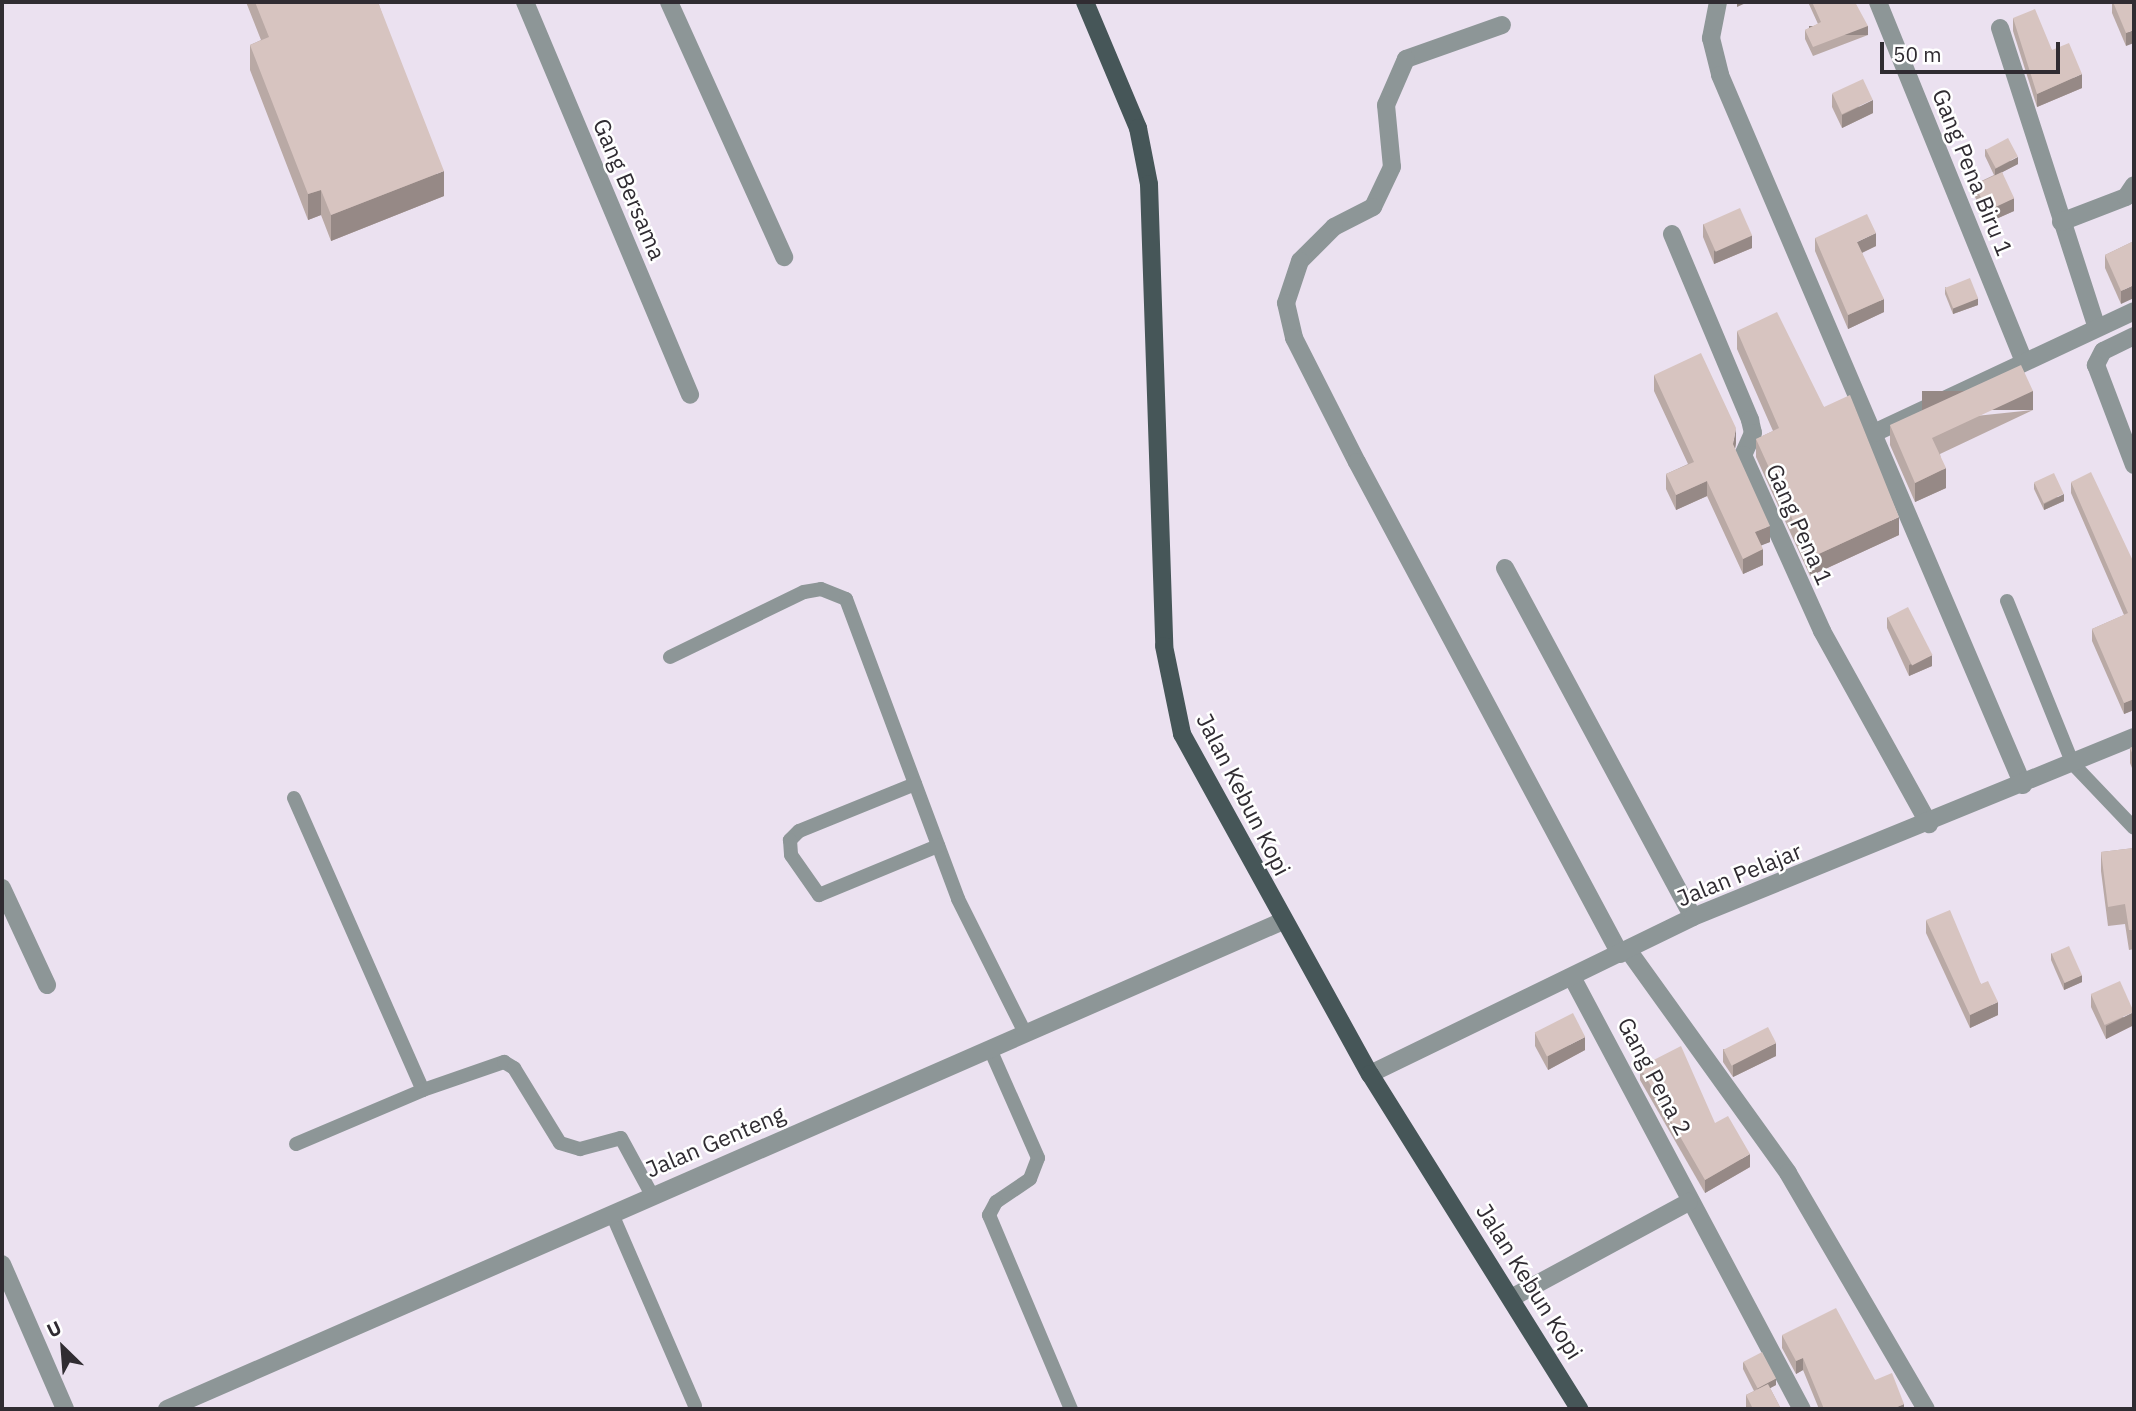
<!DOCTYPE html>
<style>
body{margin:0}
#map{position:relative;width:2136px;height:1411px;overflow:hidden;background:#ebe1f0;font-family:"IBM Plex Sans",sans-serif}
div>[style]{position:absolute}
.service>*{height:14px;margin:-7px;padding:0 7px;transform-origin:7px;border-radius:7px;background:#8d9697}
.minor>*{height:18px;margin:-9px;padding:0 9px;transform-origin:9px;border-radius:9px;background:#8d9697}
.primary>*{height:18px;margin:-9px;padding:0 9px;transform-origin:9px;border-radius:9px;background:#465658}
.wall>*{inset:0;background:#b9a9a5}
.shaded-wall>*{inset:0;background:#968986;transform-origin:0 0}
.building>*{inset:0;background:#d7c4c0;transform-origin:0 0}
span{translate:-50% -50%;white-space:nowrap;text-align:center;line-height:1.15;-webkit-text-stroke:5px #fff;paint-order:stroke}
.street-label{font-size:23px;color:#302c32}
.frame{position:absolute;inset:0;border:4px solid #302c32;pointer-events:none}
.north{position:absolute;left:28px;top:1313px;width:70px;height:70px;-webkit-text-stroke:5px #fff;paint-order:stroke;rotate:335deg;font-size:19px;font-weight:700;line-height:28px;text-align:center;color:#302c32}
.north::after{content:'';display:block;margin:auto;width:24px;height:32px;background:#302c32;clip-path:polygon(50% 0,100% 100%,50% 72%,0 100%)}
.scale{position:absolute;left:1880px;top:42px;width:180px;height:32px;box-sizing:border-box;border:4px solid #302c32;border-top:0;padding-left:9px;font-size:21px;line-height:24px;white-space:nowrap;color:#302c32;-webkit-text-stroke:5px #fff;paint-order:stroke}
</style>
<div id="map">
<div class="service">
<div style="left:2007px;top:601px;width:176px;rotate:68deg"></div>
<div style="left:2073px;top:764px;width:88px;rotate:46.4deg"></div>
<div style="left:670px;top:657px;width:149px;rotate:-25.9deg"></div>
<div style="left:804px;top:592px;width:17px;rotate:-10deg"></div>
<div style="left:821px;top:589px;width:27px;rotate:22deg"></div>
<div style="left:846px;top:599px;width:320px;rotate:69.5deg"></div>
<div style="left:958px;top:899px;width:150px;rotate:63.4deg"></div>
<div style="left:915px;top:784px;width:125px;rotate:157.9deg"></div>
<div style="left:799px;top:831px;width:13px;rotate:135deg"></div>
<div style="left:790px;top:840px;width:15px;rotate:86deg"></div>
<div style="left:791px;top:855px;width:49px;rotate:55deg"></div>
<div style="left:819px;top:895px;width:129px;rotate:-22.4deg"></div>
<div style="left:294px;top:798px;width:319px;rotate:66.2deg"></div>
<div style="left:423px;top:1090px;width:86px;rotate:-19.1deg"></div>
<div style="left:504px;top:1062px;width:12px;rotate:31deg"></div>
<div style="left:514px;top:1068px;width:88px;rotate:58.5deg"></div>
<div style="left:560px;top:1143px;width:21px;rotate:17deg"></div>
<div style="left:580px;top:1149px;width:42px;rotate:-15deg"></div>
<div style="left:621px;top:1138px;width:65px;rotate:61.5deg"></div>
<div style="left:990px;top:1049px;width:119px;rotate:66.2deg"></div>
<div style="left:1038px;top:1158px;width:22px;rotate:111deg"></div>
<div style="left:1030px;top:1179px;width:41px;rotate:145.9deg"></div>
<div style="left:996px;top:1202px;width:15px;rotate:118deg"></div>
<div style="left:989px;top:1215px;width:211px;rotate:67.1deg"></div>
<div style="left:296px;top:1144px;width:138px;rotate:-23deg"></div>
<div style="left:612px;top:1214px;width:209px;rotate:66.6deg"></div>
</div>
<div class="minor">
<div style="left:525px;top:2px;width:426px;rotate:67.2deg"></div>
<div style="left:669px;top:2px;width:280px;rotate:65.7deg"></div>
<div style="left:1718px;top:2px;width:37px;rotate:101deg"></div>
<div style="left:1711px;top:38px;width:38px;rotate:76deg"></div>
<div style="left:1720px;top:75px;width:772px;rotate:66.89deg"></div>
<div style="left:1878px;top:2px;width:388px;rotate:67.9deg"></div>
<div style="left:1502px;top:25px;width:102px;rotate:160.5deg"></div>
<div style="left:1406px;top:59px;width:50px;rotate:113.5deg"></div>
<div style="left:1386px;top:105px;width:62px;rotate:84.5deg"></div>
<div style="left:1392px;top:167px;width:44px;rotate:115.4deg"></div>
<div style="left:1373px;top:207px;width:44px;rotate:152.9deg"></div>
<div style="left:1334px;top:227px;width:48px;rotate:135deg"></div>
<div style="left:1300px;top:261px;width:44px;rotate:108.4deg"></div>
<div style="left:1286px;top:303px;width:36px;rotate:77deg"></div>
<div style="left:1294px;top:338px;width:139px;rotate:63.1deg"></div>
<div style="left:1357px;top:462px;width:558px;rotate:61.87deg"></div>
<div style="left:2000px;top:28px;width:313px;rotate:72.1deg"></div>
<div style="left:2061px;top:222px;width:70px;rotate:-21deg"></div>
<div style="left:2126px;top:197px;width:14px;rotate:-56deg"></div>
<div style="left:1672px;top:234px;width:202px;rotate:67.2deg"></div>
<div style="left:1750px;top:420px;width:13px;rotate:77deg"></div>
<div style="left:1753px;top:433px;width:24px;rotate:114deg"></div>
<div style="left:1743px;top:455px;width:193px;rotate:65.8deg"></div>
<div style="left:1822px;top:631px;width:221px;rotate:61deg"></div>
<div style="left:2134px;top:336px;width:34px;rotate:154deg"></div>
<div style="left:2103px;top:351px;width:16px;rotate:117deg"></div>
<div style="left:2096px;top:365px;width:107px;rotate:69.2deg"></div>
<div style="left:1874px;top:433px;width:287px;rotate:-25.1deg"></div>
<div style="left:1505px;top:568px;width:396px;rotate:61.7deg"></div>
<div style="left:2px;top:888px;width:107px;rotate:65.1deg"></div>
<div style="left:1628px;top:950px;width:274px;rotate:54.3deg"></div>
<div style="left:1788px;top:1173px;width:273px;rotate:59.7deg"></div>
<div style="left:1572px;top:977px;width:489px;rotate:62deg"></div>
<div style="left:1370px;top:1074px;width:359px;rotate:-25.9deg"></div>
<div style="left:1693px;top:917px;width:476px;rotate:-22.2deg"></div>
<div style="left:2px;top:1264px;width:158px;rotate:66.5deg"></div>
<div style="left:1513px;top:1297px;width:200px;rotate:-28.4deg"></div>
<div style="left:167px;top:1409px;width:1218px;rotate:-23.62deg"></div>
</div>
<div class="primary">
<div style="left:1085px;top:2px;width:137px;rotate:67.2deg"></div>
<div style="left:1138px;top:128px;width:57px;rotate:78.9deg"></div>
<div style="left:1149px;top:184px;width:462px;rotate:88.1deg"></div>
<div style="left:1164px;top:646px;width:90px;rotate:78.4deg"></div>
<div style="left:1182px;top:734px;width:389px;rotate:61.1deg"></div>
<div style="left:1370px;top:1074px;width:395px;rotate:58deg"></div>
</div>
<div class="wall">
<div style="clip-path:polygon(246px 2px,378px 2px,444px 196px,331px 241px,321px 215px,308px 220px,250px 70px,250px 45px,261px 40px)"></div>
<div style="clip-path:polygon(1808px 2px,1855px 2px,1868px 35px,1813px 56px,1805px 39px,1805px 30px,1818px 24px)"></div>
<div style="clip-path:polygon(2112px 2px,2134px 2px,2126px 46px,2112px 13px)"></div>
<div style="clip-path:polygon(2013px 18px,2052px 50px,2082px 88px,2037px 107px,2013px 31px)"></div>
<div style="clip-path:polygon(1832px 94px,1873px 113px,1842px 128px,1832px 107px)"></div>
<div style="clip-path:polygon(1985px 149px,2018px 164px,2002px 172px,2014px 211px,1987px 223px,1975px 197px,1975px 184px,1994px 175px,1985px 156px)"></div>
<div style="clip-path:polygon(1703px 224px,1752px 248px,1714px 264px,1703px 237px)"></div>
<div style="clip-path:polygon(1815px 238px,1876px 246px,1862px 253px,1884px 312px,1848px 329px,1815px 251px)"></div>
<div style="clip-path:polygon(2134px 241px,2121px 304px,2105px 268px,2105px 255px)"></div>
<div style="clip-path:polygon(1945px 287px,1978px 305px,1953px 314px,1945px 294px)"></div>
<div style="clip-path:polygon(1737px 331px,1824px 407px,1899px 535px,1810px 576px,1756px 457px,1756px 439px,1773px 431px,1737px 349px)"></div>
<div style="clip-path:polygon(1654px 375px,1736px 443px,1735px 449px,1770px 542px,1761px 545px,1763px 565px,1743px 574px,1707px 496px,1676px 510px,1666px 489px,1666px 474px,1688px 464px,1654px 391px)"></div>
<div style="clip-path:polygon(2033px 410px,1940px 454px,1946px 488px,1915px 502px,1890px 445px,1890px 425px)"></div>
<div style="clip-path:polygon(2071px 482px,2134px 563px,2134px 710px,2124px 714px,2092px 641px,2092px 629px,2124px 615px,2071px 493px)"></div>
<div style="clip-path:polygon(2034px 483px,2064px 501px,2044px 510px,2034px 489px)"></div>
<div style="clip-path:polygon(1887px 617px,1932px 666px,1909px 676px,1887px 628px)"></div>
<div style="clip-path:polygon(2134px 746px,2134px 773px,2130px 763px,2130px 748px)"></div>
<div style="clip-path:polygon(2134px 848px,2134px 949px,2129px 950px,2125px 924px,2108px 926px,2101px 871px,2101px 852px)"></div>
<div style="clip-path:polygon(1926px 920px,1981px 984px,1998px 1015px,1970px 1028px,1926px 933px)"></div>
<div style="clip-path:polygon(2051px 953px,2082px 982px,2064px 990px,2051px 960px)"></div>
<div style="clip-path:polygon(2091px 994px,2134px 1025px,2106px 1039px,2091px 1007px)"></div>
<div style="clip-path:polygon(1535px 1033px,1585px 1050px,1548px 1070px,1535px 1046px)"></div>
<div style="clip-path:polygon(1723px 1049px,1776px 1056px,1733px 1077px,1723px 1062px)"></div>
<div style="clip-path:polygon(1640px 1067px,1750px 1167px,1705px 1193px,1640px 1080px)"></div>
<div style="clip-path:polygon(1782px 1335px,1875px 1380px,1904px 1409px,1819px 1409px,1803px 1370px,1796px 1374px,1782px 1348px)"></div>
<div style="clip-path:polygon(1743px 1362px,1776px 1385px,1770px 1388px,1781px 1409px,1746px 1409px,1746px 1395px,1754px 1391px,1743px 1369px)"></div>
</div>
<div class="shaded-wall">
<div style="clip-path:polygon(1737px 2px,1748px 2px,1737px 7px)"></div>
<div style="left:1868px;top:26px;width:9px;height:59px;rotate:90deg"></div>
<div style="clip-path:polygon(2134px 30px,2134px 43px,2126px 46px,2126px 33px)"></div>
<div style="clip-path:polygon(2082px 74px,2082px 88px,2037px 107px,2037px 94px)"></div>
<div style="clip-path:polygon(1873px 100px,1873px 113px,1842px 128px,1842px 115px)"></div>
<div style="clip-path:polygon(2018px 157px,2018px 164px,1995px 176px,1995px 169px)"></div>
<div style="clip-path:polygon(444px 171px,444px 196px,331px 241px,331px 215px)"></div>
<div style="clip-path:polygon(321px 190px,321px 215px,308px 220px,308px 194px)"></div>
<div style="clip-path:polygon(2014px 198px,2014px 211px,1987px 223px,1987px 210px)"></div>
<div style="clip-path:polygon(1876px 233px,1876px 246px,1857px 255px,1857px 242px)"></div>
<div style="clip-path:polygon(1752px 235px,1752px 248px,1714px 264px,1714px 251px)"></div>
<div style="clip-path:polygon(2134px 285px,2134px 298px,2121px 304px,2121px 291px)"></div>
<div style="clip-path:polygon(1978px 298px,1978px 305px,1953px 314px,1953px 307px)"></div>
<div style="clip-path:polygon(1884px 299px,1884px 312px,1848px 329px,1848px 315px)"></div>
<div style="left:2033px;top:391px;width:19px;height:111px;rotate:90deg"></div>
<div style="clip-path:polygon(1736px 428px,1736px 443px,1733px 460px,1733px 444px)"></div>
<div style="clip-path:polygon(1946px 468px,1946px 488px,1915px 502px,1915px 483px)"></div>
<div style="clip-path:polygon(1707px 481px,1707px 496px,1676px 510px,1676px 495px)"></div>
<div style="clip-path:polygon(2064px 494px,2064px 501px,2044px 510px,2044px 504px)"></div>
<div style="clip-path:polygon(1899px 517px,1899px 535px,1810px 576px,1810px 558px)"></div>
<div style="clip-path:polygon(1770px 526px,1770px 542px,1755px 548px,1755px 532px)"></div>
<div style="clip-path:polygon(1763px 549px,1763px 565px,1743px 574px,1743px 559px)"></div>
<div style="clip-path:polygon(1932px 655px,1932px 666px,1909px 676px,1909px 665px)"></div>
<div style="clip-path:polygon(2134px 699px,2134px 710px,2124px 714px,2124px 703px)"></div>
<div style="clip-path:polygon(2082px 975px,2082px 982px,2064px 990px,2064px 983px)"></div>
<div style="clip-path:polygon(1998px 1002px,1998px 1015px,1970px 1028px,1970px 1015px)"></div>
<div style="clip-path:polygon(2134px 1012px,2134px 1025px,2106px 1039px,2106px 1026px)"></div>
<div style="clip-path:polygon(1585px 1037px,1585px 1050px,1548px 1070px,1548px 1056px)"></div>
<div style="clip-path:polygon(1776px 1043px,1776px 1056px,1733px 1077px,1733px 1063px)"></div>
<div style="clip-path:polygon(1750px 1154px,1750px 1167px,1705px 1193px,1705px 1180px)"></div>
<div style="clip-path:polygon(1803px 1358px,1803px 1370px,1796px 1374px,1796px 1361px)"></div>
<div style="clip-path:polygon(1776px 1378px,1776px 1385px,1757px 1395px,1757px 1389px)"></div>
<div style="clip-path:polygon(1904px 1404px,1904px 1409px,1893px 1409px)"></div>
</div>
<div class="building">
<div style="clip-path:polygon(255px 2px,378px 2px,444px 171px,331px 215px,321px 190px,308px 194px,250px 45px,269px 37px)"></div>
<div style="clip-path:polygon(1812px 2px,1855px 2px,1868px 26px,1813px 47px,1805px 30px,1821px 22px)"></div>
<div style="clip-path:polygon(2113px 2px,2134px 2px,2134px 30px,2126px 33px)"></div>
<div style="clip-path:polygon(2035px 9px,2052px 50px,2069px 43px,2082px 74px,2037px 94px,2013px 18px)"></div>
<div style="left:1863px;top:79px;width:23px;height:34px;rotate:65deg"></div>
<div style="left:2008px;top:138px;width:21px;height:25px;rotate:62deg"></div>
<div style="left:2002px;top:172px;width:29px;height:30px;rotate:65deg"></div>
<div style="left:1740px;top:208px;width:30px;height:40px;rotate:66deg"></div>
<div style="clip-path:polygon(1867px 214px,1876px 233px,1857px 242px,1884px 299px,1848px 315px,1815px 238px)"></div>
<div style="clip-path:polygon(2134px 241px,2134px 285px,2121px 291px,2105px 255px)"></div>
<div style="left:1970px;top:278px;width:22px;height:27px;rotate:68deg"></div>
<div style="clip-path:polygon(1777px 312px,1824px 407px,1850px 395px,1899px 517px,1810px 558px,1756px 439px,1779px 428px,1737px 331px)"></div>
<div style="clip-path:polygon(1701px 353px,1736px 428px,1733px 444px,1770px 526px,1755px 532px,1763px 549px,1743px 559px,1707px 481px,1676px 495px,1666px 474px,1694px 462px,1654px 375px)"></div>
<div style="clip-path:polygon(2021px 365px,2033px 391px,1932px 438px,1946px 468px,1915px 483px,1890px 425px)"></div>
<div style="clip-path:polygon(2091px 472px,2134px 563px,2134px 699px,2124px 703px,2092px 629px,2128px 613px,2071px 482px)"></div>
<div style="left:2054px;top:473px;width:23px;height:22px;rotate:65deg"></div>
<div style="left:1908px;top:607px;width:54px;height:23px;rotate:63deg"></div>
<div style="clip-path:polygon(2134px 746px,2134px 757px,2130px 748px)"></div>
<div style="clip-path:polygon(2134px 848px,2134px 930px,2129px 930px,2125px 904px,2108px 907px,2101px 852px)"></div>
<div style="clip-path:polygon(1950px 910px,1981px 984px,1988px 981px,1998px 1002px,1970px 1015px,1926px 920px)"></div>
<div style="left:2069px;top:946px;width:32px;height:19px;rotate:66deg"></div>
<div style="left:2120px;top:981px;width:34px;height:32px;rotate:66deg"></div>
<div style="left:1573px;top:1013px;width:27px;height:43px;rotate:63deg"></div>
<div style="left:1768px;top:1027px;width:18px;height:50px;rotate:63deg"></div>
<div style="clip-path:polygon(1681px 1046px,1715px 1123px,1728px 1116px,1750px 1154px,1705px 1180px,1640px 1067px)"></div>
<div style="clip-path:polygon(1836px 1308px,1875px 1380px,1892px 1373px,1904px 1404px,1893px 1409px,1824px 1409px,1803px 1358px,1796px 1361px,1782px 1335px)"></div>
<div style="left:1762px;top:1352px;width:30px;height:21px;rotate:62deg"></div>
<div style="clip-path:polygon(1768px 1384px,1781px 1409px,1753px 1409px,1746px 1395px)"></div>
</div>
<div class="street-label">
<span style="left:1973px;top:172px;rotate:68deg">Gang Pena Biru 1</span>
<span style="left:630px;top:189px;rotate:67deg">Gang Bersama</span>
<span style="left:1800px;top:524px;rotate:66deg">Gang Pena 1</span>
<span style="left:1244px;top:794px;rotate:63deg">Jalan Kebun Kopi</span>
<span style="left:1739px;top:874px;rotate:-22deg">Jalan Pelajar</span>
<span style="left:1655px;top:1076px;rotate:62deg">Gang Pena 2</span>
<span style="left:715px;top:1141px;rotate:-23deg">Jalan Genteng</span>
<span style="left:1530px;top:1281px;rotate:58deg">Jalan Kebun Kopi</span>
</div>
<div class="frame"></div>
<div class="north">U</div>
<div class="scale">50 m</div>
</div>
